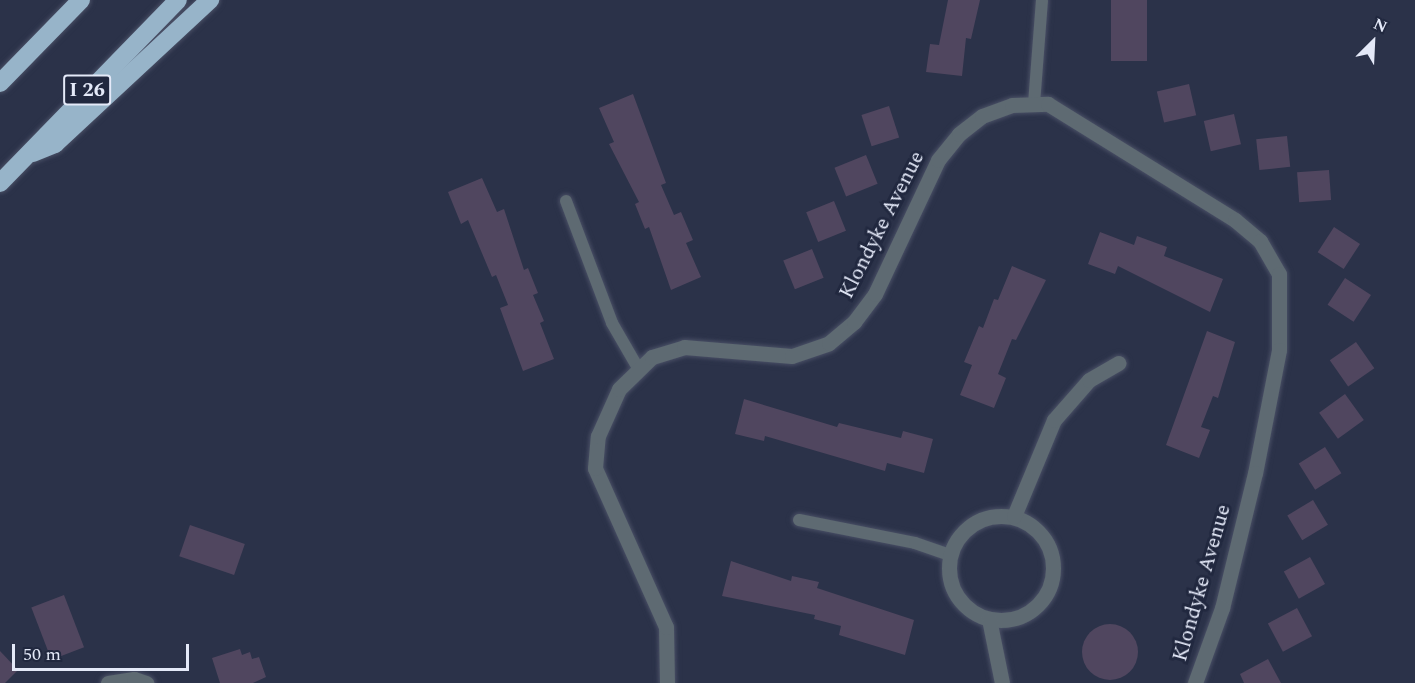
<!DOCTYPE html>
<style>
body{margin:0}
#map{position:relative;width:1415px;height:683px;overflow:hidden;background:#2b3249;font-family:Spectral,serif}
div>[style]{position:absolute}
.building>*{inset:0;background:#50465f;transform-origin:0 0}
.round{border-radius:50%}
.roads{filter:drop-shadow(0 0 2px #494f65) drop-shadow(0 0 2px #494f65)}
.lane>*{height:12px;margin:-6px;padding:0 6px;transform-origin:6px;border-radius:6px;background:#5e6a72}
.street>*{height:15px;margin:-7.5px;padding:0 7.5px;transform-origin:7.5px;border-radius:7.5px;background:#5e6a72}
.street>.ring{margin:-7.5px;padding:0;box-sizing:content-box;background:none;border:15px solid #5e6a72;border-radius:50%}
.highway>*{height:18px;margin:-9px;padding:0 9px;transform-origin:9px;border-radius:9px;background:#97b4c9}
span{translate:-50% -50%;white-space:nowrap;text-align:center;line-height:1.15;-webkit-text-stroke:6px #21283f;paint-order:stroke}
.shield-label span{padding:2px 4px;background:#21283f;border:2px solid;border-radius:4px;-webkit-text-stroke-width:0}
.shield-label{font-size:20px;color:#e4e9f8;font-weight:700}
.street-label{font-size:21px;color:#e4e9f8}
.north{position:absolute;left:1343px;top:12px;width:60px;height:60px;-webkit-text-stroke:4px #21283f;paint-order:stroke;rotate:24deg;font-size:16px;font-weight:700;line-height:24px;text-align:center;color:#e4e9f8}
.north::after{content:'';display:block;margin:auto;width:21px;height:27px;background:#e4e9f8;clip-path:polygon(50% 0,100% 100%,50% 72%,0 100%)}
.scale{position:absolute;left:12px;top:644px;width:177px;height:27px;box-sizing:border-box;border:3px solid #e4e9f8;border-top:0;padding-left:8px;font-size:18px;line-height:21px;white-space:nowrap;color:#e4e9f8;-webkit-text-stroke:4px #21283f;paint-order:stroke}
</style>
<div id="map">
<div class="building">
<div style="clip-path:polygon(948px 0,980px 0,971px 39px,966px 38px,962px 76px,926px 72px,930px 44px,939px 45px)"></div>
<div style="left:1111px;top:0;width:36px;height:61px"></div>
<div style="left:1189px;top:84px;width:32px;height:33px;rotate:77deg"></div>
<div style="clip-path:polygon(633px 94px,666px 183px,661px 185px,674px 215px,681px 212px,693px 240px,686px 243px,701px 277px,671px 290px,649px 227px,645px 229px,635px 204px,639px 202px,609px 144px,614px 142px,599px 108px)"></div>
<div style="left:889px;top:106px;width:33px;height:29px;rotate:72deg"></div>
<div style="left:1234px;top:114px;width:31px;height:31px;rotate:77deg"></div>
<div style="left:1287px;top:136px;width:31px;height:31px;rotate:84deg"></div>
<div style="left:866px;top:155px;width:31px;height:34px;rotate:68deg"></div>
<div style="left:1329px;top:170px;width:30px;height:32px;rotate:86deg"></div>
<div style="clip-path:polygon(482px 178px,497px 212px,504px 209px,524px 270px,528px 268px,538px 293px,533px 295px,544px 321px,540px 323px,554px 359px,523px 371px,500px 308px,508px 305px,496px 275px,492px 277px,468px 220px,461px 224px,448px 192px)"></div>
<div style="left:834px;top:201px;width:32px;height:30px;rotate:68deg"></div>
<div style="left:1334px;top:227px;width:31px;height:30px;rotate:33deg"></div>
<div style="clip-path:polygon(1100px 232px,1134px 245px,1137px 236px,1167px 247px,1164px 256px,1223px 279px,1210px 312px,1118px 266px,1115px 274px,1088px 264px)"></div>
<div style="left:812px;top:249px;width:31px;height:31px;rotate:68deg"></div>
<div style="clip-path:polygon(1012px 266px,1046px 280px,1016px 340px,1012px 339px,998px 374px,1006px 378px,994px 408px,960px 395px,972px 365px,964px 362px,979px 326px,983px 328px,994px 299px,998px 300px)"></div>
<div style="left:1345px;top:278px;width:31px;height:32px;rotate:33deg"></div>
<div style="clip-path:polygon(1207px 331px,1235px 342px,1218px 398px,1213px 396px,1201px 427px,1210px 430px,1199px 458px,1166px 445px)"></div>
<div style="left:1356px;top:342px;width:32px;height:32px;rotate:55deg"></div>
<div style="left:1345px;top:394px;width:32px;height:32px;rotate:54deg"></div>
<div style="clip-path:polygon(744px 399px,837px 427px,839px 423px,901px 438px,903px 431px,933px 439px,924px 473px,887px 463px,885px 471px,765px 436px,764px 441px,735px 434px)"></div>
<div style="left:1325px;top:447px;width:31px;height:31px;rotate:58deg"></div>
<div style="left:1313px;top:500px;width:29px;height:30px;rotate:59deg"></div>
<div style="left:190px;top:525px;width:58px;height:33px;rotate:19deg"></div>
<div style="left:1310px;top:557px;width:31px;height:30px;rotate:61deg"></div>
<div style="clip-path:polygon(731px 561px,791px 581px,792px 576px,819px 582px,817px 588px,914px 620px,905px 655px,839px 635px,841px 626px,814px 619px,815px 615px,722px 596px)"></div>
<div style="left:64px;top:595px;width:56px;height:35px;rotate:69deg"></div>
<div style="left:1297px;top:608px;width:32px;height:33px;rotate:62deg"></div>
<div class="round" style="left:1082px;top:624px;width:56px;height:56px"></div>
<div style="clip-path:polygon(240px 649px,242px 655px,250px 652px,252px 659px,259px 657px,266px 677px,253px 683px,220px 683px,212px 658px)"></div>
<div style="clip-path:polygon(0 651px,18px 670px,5px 683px,0 683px)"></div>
<div style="clip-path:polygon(1268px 659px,1281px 683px,1244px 683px,1240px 674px)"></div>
</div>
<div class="roads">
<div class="lane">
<div style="left:1034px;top:104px;width:104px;rotate:-85.6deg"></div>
<div style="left:566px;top:201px;width:130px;rotate:69.3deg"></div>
<div style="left:612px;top:323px;width:52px;rotate:60deg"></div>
<div style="left:799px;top:520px;width:118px;rotate:11.2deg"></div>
<div style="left:915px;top:543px;width:36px;rotate:19deg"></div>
</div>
<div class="street">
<div class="ring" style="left:949px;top:516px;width:89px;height:89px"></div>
<div style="left:1014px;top:516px;width:104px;rotate:-67.4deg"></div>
<div style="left:1054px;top:420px;width:53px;rotate:-48.8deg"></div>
<div style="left:1089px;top:380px;width:34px;rotate:-30deg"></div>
<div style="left:989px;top:619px;width:65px;rotate:78.5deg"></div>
<div style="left:108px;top:683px;width:26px;rotate:-9deg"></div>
<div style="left:134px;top:679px;width:13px;rotate:18deg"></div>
<div style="left:667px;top:683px;width:56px;rotate:-91deg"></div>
<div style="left:666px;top:627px;width:174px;rotate:-114.1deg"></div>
<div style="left:595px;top:468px;width:32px;rotate:-85deg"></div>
<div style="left:598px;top:436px;width:51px;rotate:-65.9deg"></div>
<div style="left:619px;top:389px;width:46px;rotate:-44.1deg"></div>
<div style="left:652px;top:357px;width:34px;rotate:-17deg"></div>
<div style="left:684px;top:347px;width:108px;rotate:4.8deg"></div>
<div style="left:792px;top:356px;width:39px;rotate:-19deg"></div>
<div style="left:829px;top:343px;width:33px;rotate:-40deg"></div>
<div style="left:854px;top:322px;width:35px;rotate:-53deg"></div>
<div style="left:875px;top:294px;width:148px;rotate:-64.8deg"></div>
<div style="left:938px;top:160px;width:33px;rotate:-51deg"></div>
<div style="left:959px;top:134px;width:29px;rotate:-38deg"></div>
<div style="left:982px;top:116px;width:32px;rotate:-20deg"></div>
<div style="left:1012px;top:105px;width:36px;rotate:-2deg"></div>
<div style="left:1048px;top:104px;width:220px;rotate:31.8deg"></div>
<div style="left:1235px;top:220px;width:33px;rotate:40deg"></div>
<div style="left:1260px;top:241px;width:38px;rotate:60deg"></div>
<div style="left:1279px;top:274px;width:76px;rotate:90deg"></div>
<div style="left:1279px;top:350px;width:125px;rotate:101deg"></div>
<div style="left:1255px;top:473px;width:139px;rotate:103.7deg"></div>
<div style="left:1222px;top:608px;width:80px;rotate:109.8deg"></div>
</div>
<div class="highway">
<div style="left:0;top:83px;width:116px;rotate:-45.7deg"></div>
<div style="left:33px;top:153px;width:24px;rotate:-22deg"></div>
<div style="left:55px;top:144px;width:212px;rotate:-42.9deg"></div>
<div style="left:0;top:183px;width:255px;rotate:-45.8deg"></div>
</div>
</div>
<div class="shield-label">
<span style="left:87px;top:90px">I 26</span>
</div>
<div class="street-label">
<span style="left:882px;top:225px;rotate:-63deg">Klondyke Avenue</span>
<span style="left:1202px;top:583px;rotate:-74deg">Klondyke Avenue</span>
</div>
<div class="north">N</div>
<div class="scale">50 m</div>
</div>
